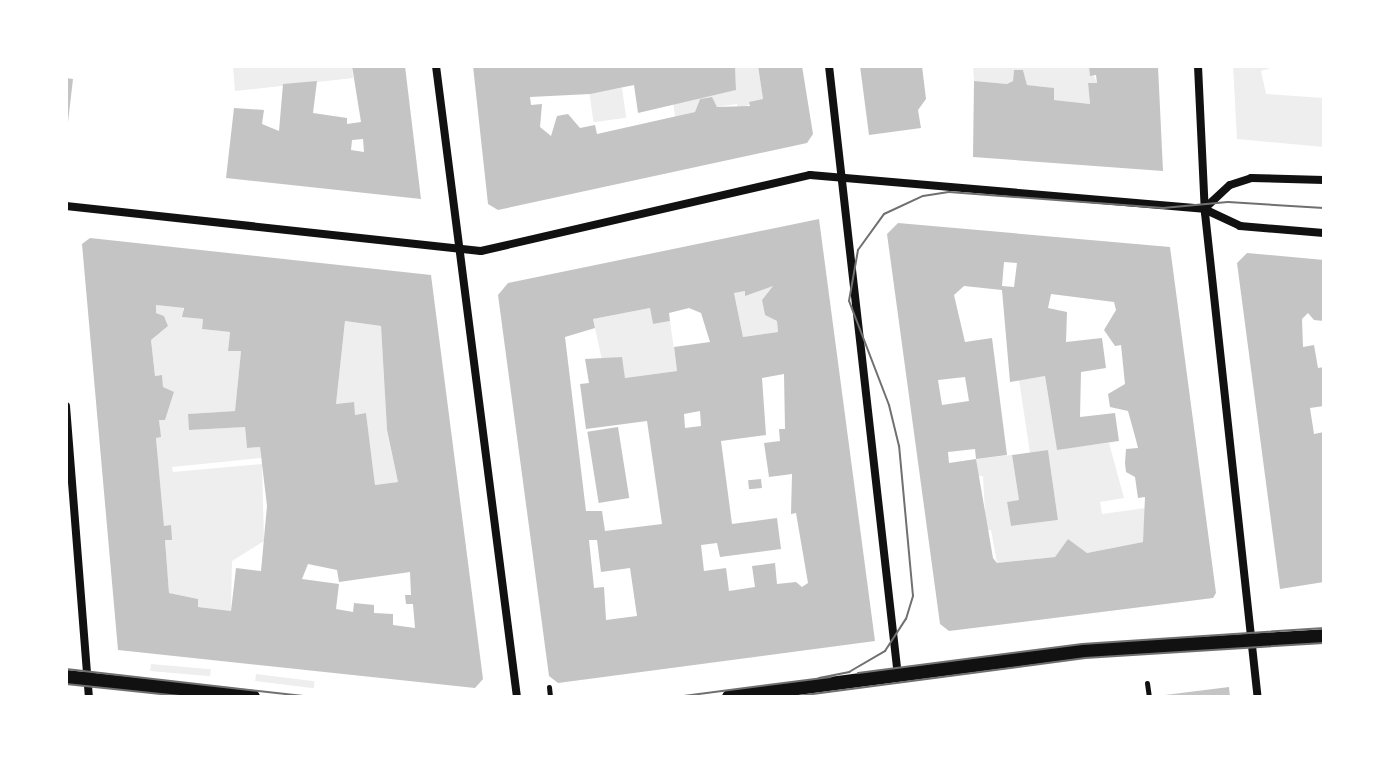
<!DOCTYPE html>
<style>
body{margin:0}
#map{position:relative;width:1390px;height:763px;overflow:hidden;background:#fff;font-family:Commissioner,sans-serif}
div>[style]{position:absolute}
.green>*{inset:0;background:#eee;transform-origin:0 0}
.building>*{inset:0;background:#c4c4c4;transform-origin:0 0}
.path>*{height:5px;margin:-2.5px;padding:0 2.5px;transform-origin:2.5px;border-radius:2.5px;background:#111}
.minor>*{height:8px;margin:-4px;padding:0 4px;transform-origin:4px;border-radius:4px;background:#111}
.tertiary>*{height:14px;margin:-7px;padding:0 7px;transform-origin:7px;border-radius:7px;background:#111}
.tram>*{height:2px;margin:-1px;padding:0 1px;transform-origin:1px;border-radius:1px;background:#707070}
span{translate:-50% -50%;white-space:nowrap;text-align:center;line-height:1.15;-webkit-text-stroke:7px #fff;paint-order:stroke}
.frame{position:absolute;inset:0;border:68px solid #fff;pointer-events:none}
</style>
<div id="map">
<div class="green">
<div style="clip-path:polygon(233px 66px,352px 66px,353px 78px,235px 91px)"></div>
<div style="clip-path:polygon(758px 66px,763px 99px,738px 109px,737px 104px,717px 107px,711px 97px,700px 99px,695px 112px,675px 117px,673px 102px,736px 90px,735px 68px)"></div>
<div style="clip-path:polygon(973px 66px,1089px 66px,1097px 83px,1088px 84px,1090px 104px,1054px 100px,1054px 88px,1027px 85px,1023px 70px,1014px 71px,1013px 81px,1007px 84px,974px 81px)"></div>
<div style="clip-path:polygon(1233px 66px,1277px 66px,1261px 71px,1266px 94px,1324px 98px,1324px 147px,1237px 139px)"></div>
<div style="left:622px;top:88px;width:30px;height:33px;rotate:82deg"></div>
<div style="clip-path:polygon(773px 286px,762px 300px,765px 315px,777px 321px,778px 332px,743px 337px,734px 293px,745px 291px,746px 295px)"></div>
<div style="clip-path:polygon(156px 305px,183px 308px,183px 317px,203px 319px,202px 329px,230px 332px,228px 350px,241px 351px,235px 411px,189px 414px,189px 430px,258px 426px,245px 428px,247px 448px,260px 447px,261px 458px,172px 467px,173px 472px,262px 464px,264px 541px,232px 561px,231px 611px,198px 607px,198px 599px,169px 593px,165px 540px,171px 540px,171px 526px,164px 526px,156px 438px,160px 437px,159px 420px,165px 419px,174px 393px,163px 387px,162px 375px,155px 376px,151px 340px,168px 326px,164px 316px,156px 313px)"></div>
<div style="clip-path:polygon(650px 308px,653px 324px,670px 321px,677px 371px,625px 378px,621px 357px,602px 360px,593px 319px)"></div>
<div style="clip-path:polygon(345px 321px,381px 326px,387px 431px,398px 482px,375px 485px,366px 413px,355px 415px,353px 402px,336px 404px)"></div>
<div style="clip-path:polygon(1045px 376px,1057px 449px,1109px 443px,1124px 498px,1100px 502px,1102px 514px,1146px 508px,1143px 542px,1087px 553px,1068px 539px,1055px 557px,997px 563px,991px 530px,986px 530px,983px 476px,978px 476px,976px 459px,1012px 455px,1019px 500px,1007px 503px,1011px 526px,1058px 520px,1048px 450px,1030px 453px,1019px 380px)"></div>
<div style="left:151px;top:664px;width:60px;height:7px;rotate:5deg"></div>
<div style="left:256px;top:674px;width:59px;height:7px;rotate:7deg"></div>
</div>
<div class="building">
<div style="clip-path:polygon(evenodd,352px 66px,405px 66px,421px 199px,226px 178px,234px 108px,264px 110px,262px 124px,279px 131px,283px 84px,317px 81px,313px 113px,347px 118px,347px 124px,361px 122px,352px 66px,363px 139px,364px 152px,351px 150px,352px 140px,363px 139px)"></div>
<div style="clip-path:polygon(473px 66px,735px 66px,736px 90px,638px 113px,634px 85px,590px 94px,530px 97px,531px 105px,542px 104px,540px 127px,551px 136px,557px 116px,568px 114px,580px 128px,595px 125px,597px 134px,695px 112px,700px 99px,712px 97px,717px 107px,750px 106px,749px 102px,763px 99px,758px 66px,802px 66px,813px 134px,807px 143px,498px 210px,488px 204px)"></div>
<div style="clip-path:polygon(860px 66px,922px 66px,926px 99px,918px 110px,921px 128px,869px 135px)"></div>
<div style="clip-path:polygon(1089px 66px,1158px 66px,1163px 171px,973px 157px,974px 81px,1007px 84px,1013px 81px,1014px 70px,1023px 70px,1027px 85px,1054px 88px,1054px 100px,1090px 104px,1088px 83px,1097px 83px,1096px 75px,1090px 76px)"></div>
<div style="clip-path:polygon(66px 78px,73px 79px,68px 122px,66px 122px)"></div>
<div style="clip-path:polygon(evenodd,819px 219px,875px 641px,558px 683px,549px 676px,498px 295px,508px 283px,819px 219px,773px 286px,762px 300px,765px 315px,777px 321px,778px 332px,743px 337px,734px 293px,745px 291px,745px 296px,773px 286px,819px 219px,650px 308px,653px 324px,670px 321px,669px 313px,689px 308px,701px 313px,710px 342px,674px 347px,677px 371px,625px 378px,622px 357px,585px 359px,589px 383px,580px 384px,586px 429px,647px 421px,662px 524px,605px 531px,602px 511px,586px 511px,565px 337px,595px 328px,593px 319px,650px 308px,819px 219px,784px 374px,785px 429px,779px 429px,780px 441px,764px 443px,769px 477px,792px 474px,791px 514px,796px 513px,808px 583px,802px 587px,796px 582px,777px 584px,775px 563px,752px 566px,755px 587px,729px 591px,726px 568px,704px 571px,701px 545px,717px 543px,720px 557px,781px 549px,777px 518px,732px 524px,721px 441px,766px 435px,762px 378px,784px 374px,819px 219px,700px 411px,701px 426px,685px 428px,684px 414px,700px 411px,819px 219px,589px 540px,597px 540px,601px 572px,630px 568px,637px 616px,606px 620px,604px 587px,594px 588px,589px 540px)"></div>
<div style="clip-path:polygon(evenodd,898px 223px,1170px 247px,1216px 593px,1213px 598px,949px 631px,940px 624px,887px 234px,898px 223px,1004px 262px,1017px 263px,1014px 287px,1002px 286px,1004px 262px,898px 223px,964px 286px,1002px 290px,1010px 382px,1045px 376px,1057px 450px,1119px 441px,1115px 413px,1080px 417px,1081px 372px,1106px 368px,1102px 338px,1066px 342px,1067px 312px,1048px 308px,1051px 294px,1114px 302px,1116px 310px,1104px 330px,1115px 346px,1121px 345px,1125px 384px,1108px 394px,1110px 407px,1128px 411px,1136px 440px,1138px 448px,1126px 449px,1125px 463px,1126px 472px,1135px 477px,1138px 498px,1145px 497px,1143px 542px,1087px 553px,1068px 539px,1055px 557px,997px 563px,993px 558px,976px 459px,949px 463px,948px 452px,975px 449px,976px 459px,1007px 455px,992px 338px,965px 342px,954px 295px,964px 286px,898px 223px,965px 377px,969px 401px,942px 405px,938px 380px,965px 377px)"></div>
<div style="clip-path:polygon(evenodd,90px 238px,431px 275px,483px 679px,475px 688px,118px 650px,82px 244px,90px 238px,156px 305px,184px 308px,182px 317px,203px 319px,202px 329px,230px 332px,228px 351px,241px 351px,235px 411px,188px 414px,189px 430px,245px 427px,247px 448px,260px 447px,267px 506px,261px 571px,236px 568px,231px 611px,198px 607px,198px 599px,169px 593px,165px 540px,172px 540px,171px 525px,164px 526px,156px 438px,161px 437px,159px 420px,165px 420px,174px 392px,163px 387px,162px 375px,155px 376px,151px 340px,168px 326px,164px 316px,156px 313px,156px 305px,90px 238px,345px 321px,381px 326px,387px 430px,398px 482px,375px 485px,366px 413px,355px 415px,354px 402px,336px 404px,345px 321px,90px 238px,308px 564px,337px 570px,339px 582px,410px 572px,411px 595px,405px 595px,406px 604px,413px 604px,415px 628px,393px 625px,393px 614px,374px 613px,374px 605px,354px 603px,353px 612px,336px 609px,339px 584px,302px 579px,308px 564px)"></div>
<div style="clip-path:polygon(1247px 253px,1324px 260px,1324px 321px,1314px 320px,1308px 313px,1302px 319px,1303px 347px,1314px 345px,1318px 368px,1324px 367px,1324px 406px,1310px 408px,1314px 434px,1324px 432px,1324px 582px,1280px 589px,1237px 263px)"></div>
<div style="left:618px;top:427px;width:72px;height:31px;rotate:81deg"></div>
<div style="clip-path:polygon(1048px 450px,1058px 520px,1011px 526px,1007px 502px,1019px 500px,1012px 455px)"></div>
<div style="left:761px;top:479px;width:9px;height:13px;rotate:84deg"></div>
<div style="clip-path:polygon(1229px 687px,1230px 697px,1165px 697px,1165px 695px)"></div>
</div>
<div class="path">
<div style="left:1147px;top:683px;width:14px;rotate:82deg"></div>
<div style="left:549px;top:687px;width:10px;rotate:84deg"></div>
</div>
<div class="minor">
<div style="left:436px;top:66px;width:636px;rotate:82.69deg"></div>
<div style="left:829px;top:66px;width:614px;rotate:83.55deg"></div>
<div style="left:1198px;top:66px;width:147px;rotate:87.3deg"></div>
<div style="left:1205px;top:213px;width:487px;rotate:83.8deg"></div>
<div style="left:66px;top:206px;width:417px;rotate:6.2deg"></div>
<div style="left:481px;top:251px;width:338px;rotate:-13deg"></div>
<div style="left:810px;top:175px;width:395px;rotate:4.9deg"></div>
<div style="left:1204px;top:209px;width:40px;rotate:25deg"></div>
<div style="left:1240px;top:226px;width:84px;rotate:4.8deg"></div>
<div style="left:1204px;top:209px;width:35px;rotate:-43deg"></div>
<div style="left:1230px;top:185px;width:22px;rotate:-18deg"></div>
<div style="left:1251px;top:178px;width:73px;rotate:1.6deg"></div>
<div style="left:66px;top:406px;width:292px;rotate:85.5deg"></div>
</div>
<div class="tertiary">
<div style="left:66px;top:677px;width:188px;rotate:6.1deg"></div>
<div style="left:729px;top:697px;width:356px;rotate:-7.4deg"></div>
<div style="left:1082px;top:651px;width:242px;rotate:-3.5deg"></div>
</div>
<div class="tram">
<div style="left:66px;top:669px;width:248px;rotate:6.5deg"></div>
<div style="left:858px;top:673px;width:226px;rotate:-7.4deg"></div>
<div style="left:1082px;top:644px;width:243px;rotate:-3.8deg"></div>
<div style="left:819px;top:678px;width:31px;rotate:-11deg"></div>
<div style="left:849px;top:672px;width:42px;rotate:-30.3deg"></div>
<div style="left:885px;top:651px;width:38px;rotate:-57deg"></div>
<div style="left:906px;top:619px;width:24px;rotate:-73deg"></div>
<div style="left:913px;top:596px;width:151px;rotate:-95.3deg"></div>
<div style="left:899px;top:446px;width:42px;rotate:-103.7deg"></div>
<div style="left:889px;top:405px;width:111px;rotate:-111deg"></div>
<div style="left:849px;top:301px;width:52px;rotate:-80deg"></div>
<div style="left:858px;top:250px;width:44px;rotate:-54.2deg"></div>
<div style="left:884px;top:214px;width:43px;rotate:-24.8deg"></div>
<div style="left:923px;top:196px;width:26px;rotate:-9deg"></div>
<div style="left:949px;top:192px;width:215px;rotate:4.3deg"></div>
<div style="left:1163px;top:208px;width:65px;rotate:-5.3deg"></div>
<div style="left:1228px;top:202px;width:96px;rotate:3.6deg"></div>
<div style="left:66px;top:684px;width:124px;rotate:6deg"></div>
<div style="left:676px;top:697px;width:156px;rotate:-7.4deg"></div>
<div style="left:790px;top:697px;width:298px;rotate:-7.5deg"></div>
<div style="left:1085px;top:658px;width:239px;rotate:-3.6deg"></div>
</div>
<div class="frame"></div>
</div>
